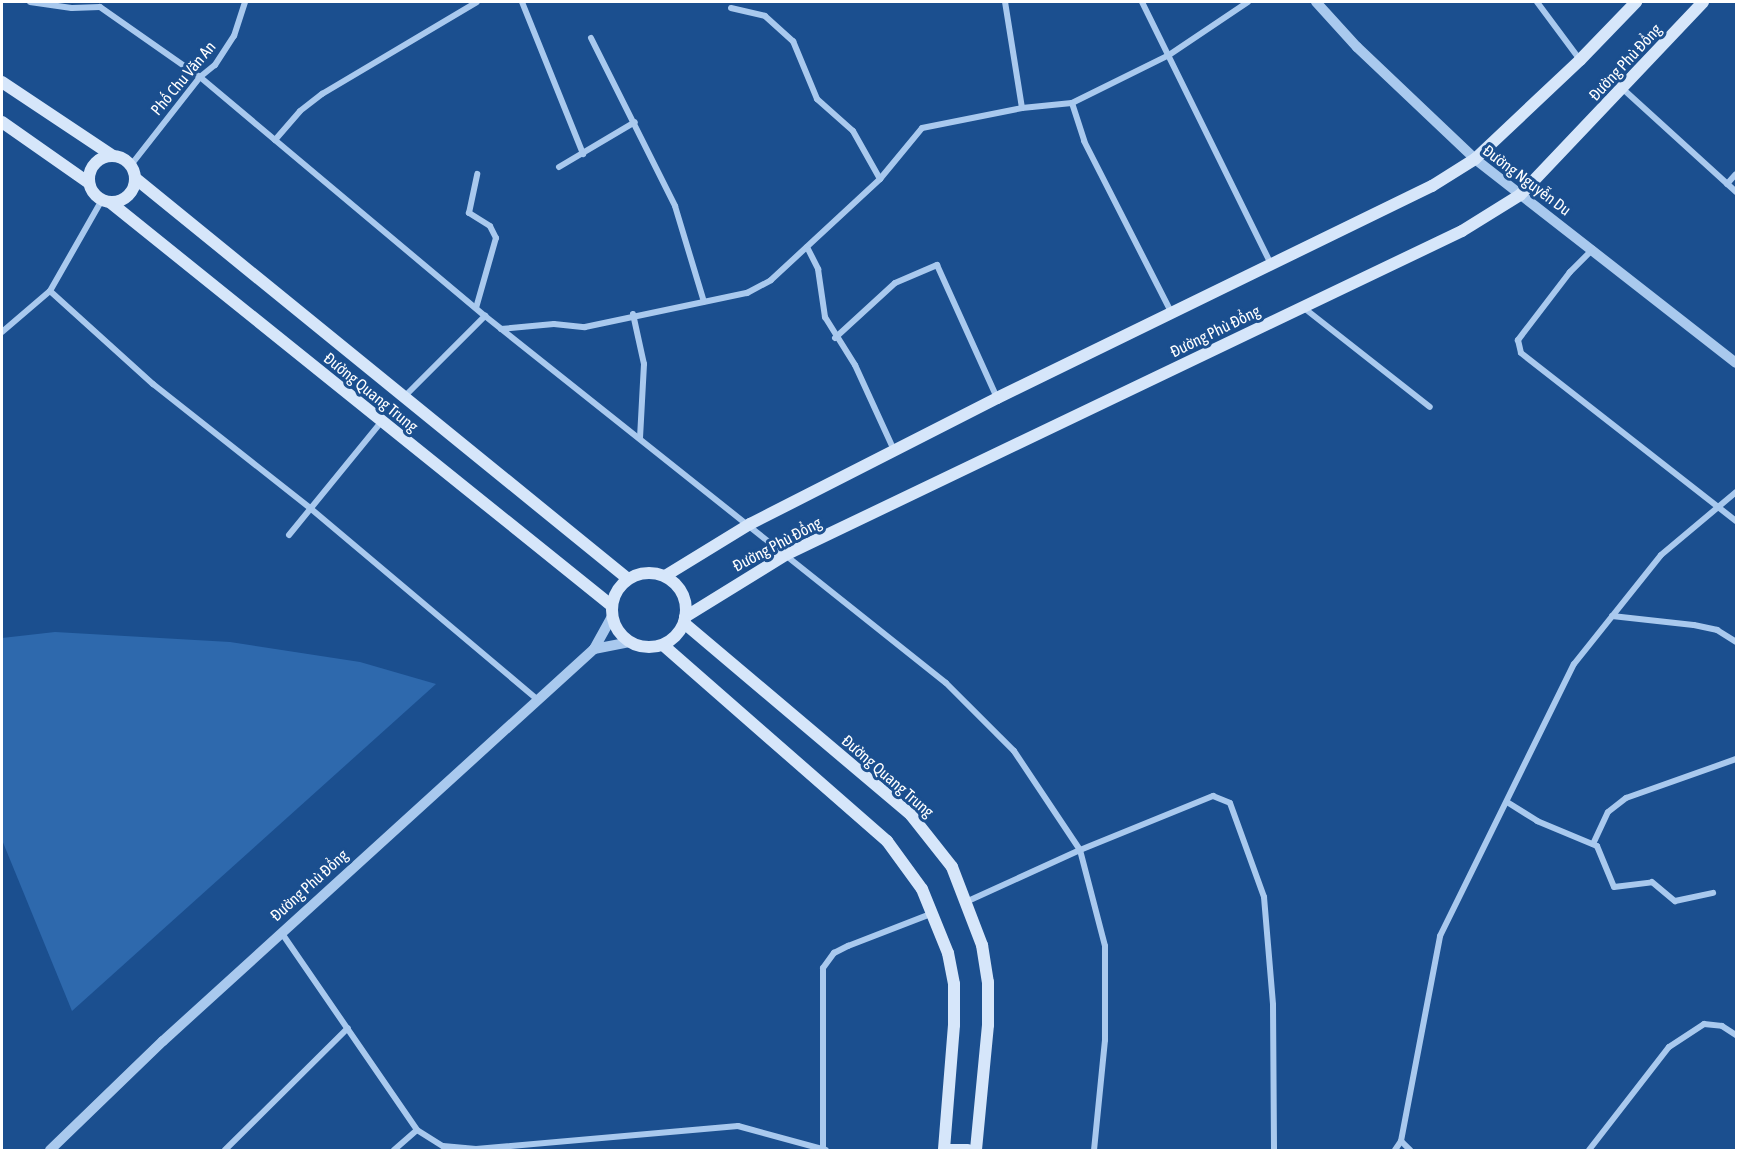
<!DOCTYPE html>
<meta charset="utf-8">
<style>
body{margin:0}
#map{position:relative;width:1738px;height:1152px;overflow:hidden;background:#1b4f8f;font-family:"Asap Condensed",sans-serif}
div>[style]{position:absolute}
.green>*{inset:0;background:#2e69ad}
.minor>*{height:6px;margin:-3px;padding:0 3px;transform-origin:3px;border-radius:3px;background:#a9c9ee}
.tertiary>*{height:10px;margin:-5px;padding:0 5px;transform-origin:5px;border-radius:5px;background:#a9c9ee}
.secondary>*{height:12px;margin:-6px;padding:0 6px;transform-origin:6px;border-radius:6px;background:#d6e6fa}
.secondary>.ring{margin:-6px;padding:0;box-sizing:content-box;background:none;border:12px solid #d6e6fa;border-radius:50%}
span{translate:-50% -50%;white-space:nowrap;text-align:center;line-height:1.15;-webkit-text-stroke:6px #1b4f8f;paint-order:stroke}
.street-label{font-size:16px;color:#fff}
.frame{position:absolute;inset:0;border:3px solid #fff;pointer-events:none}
</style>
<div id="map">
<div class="green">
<div style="clip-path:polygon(55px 632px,230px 642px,360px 662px,436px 684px,72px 1011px,2px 840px,2px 638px)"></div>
</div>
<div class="minor">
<div style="left:30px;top:2px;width:42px;rotate:8.1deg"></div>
<div style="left:72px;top:8px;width:28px;rotate:-2deg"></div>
<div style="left:100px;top:7px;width:122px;rotate:35deg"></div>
<div style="left:200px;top:77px;width:372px;rotate:40deg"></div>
<div style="left:485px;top:316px;width:589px;rotate:38.52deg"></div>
<div style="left:946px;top:683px;width:96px;rotate:45deg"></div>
<div style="left:1014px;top:751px;width:119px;rotate:56.3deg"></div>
<div style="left:1080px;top:850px;width:99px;rotate:75.4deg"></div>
<div style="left:1105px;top:946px;width:94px;rotate:90deg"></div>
<div style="left:1105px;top:1040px;width:111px;rotate:95.7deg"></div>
<div style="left:522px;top:2px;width:164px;rotate:68.1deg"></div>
<div style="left:1142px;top:2px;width:292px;rotate:63.8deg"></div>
<div style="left:1537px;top:2px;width:72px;rotate:53.4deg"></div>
<div style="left:731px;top:8px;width:35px;rotate:13deg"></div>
<div style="left:765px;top:16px;width:38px;rotate:42deg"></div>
<div style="left:793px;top:41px;width:63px;rotate:67.5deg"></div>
<div style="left:817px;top:99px;width:48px;rotate:41.6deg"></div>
<div style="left:853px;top:131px;width:55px;rotate:60.6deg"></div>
<div style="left:591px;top:38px;width:188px;rotate:63.4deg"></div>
<div style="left:675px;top:206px;width:100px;rotate:73.2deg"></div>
<div style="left:1623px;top:89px;width:153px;rotate:42.3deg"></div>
<div style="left:1072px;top:103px;width:40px;rotate:72deg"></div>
<div style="left:1084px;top:141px;width:192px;rotate:63deg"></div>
<div style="left:1022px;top:108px;width:50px;rotate:-5.7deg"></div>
<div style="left:1072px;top:103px;width:108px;rotate:-26.3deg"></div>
<div style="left:1169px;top:55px;width:95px;rotate:-33.9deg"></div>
<div style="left:275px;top:140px;width:38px;rotate:-49deg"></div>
<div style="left:300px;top:111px;width:28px;rotate:-38deg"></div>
<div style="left:322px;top:94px;width:180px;rotate:-30.7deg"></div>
<div style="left:131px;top:165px;width:112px;rotate:-51.9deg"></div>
<div style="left:200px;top:77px;width:19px;rotate:-39deg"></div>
<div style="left:215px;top:65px;width:35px;rotate:-57deg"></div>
<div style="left:234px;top:36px;width:36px;rotate:-72deg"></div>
<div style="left:559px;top:167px;width:88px;rotate:-30.6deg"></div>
<div style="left:1727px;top:184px;width:13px;rotate:-48deg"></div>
<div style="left:807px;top:247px;width:25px;rotate:63deg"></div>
<div style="left:818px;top:269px;width:49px;rotate:81.7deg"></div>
<div style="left:825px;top:317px;width:57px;rotate:58deg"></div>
<div style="left:855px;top:365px;width:94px;rotate:65.4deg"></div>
<div style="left:1593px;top:249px;width:33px;rotate:135deg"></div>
<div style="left:1570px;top:272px;width:86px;rotate:127.4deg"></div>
<div style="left:1518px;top:340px;width:13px;rotate:77deg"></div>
<div style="left:1521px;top:353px;width:273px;rotate:38deg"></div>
<div style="left:50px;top:291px;width:139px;rotate:42.1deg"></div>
<div style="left:153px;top:384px;width:200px;rotate:38.3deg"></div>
<div style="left:310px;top:508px;width:298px;rotate:40.1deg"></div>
<div style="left:476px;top:308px;width:73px;rotate:-74.1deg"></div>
<div style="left:496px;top:238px;width:13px;rotate:-117deg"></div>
<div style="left:490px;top:226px;width:25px;rotate:-148deg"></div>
<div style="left:469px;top:213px;width:40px;rotate:-78deg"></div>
<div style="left:1304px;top:308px;width:160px;rotate:38.2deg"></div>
<div style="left:633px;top:314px;width:51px;rotate:77.6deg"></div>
<div style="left:644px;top:364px;width:74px;rotate:93.1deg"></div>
<div style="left:501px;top:329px;width:53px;rotate:-5.4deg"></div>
<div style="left:554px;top:324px;width:31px;rotate:6deg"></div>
<div style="left:585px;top:327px;width:166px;rotate:-11.9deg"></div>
<div style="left:747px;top:293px;width:27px;rotate:-28deg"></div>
<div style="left:771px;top:280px;width:149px;rotate:-42.8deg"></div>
<div style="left:880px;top:179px;width:66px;rotate:-50.5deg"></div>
<div style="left:922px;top:128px;width:102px;rotate:-11.3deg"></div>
<div style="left:1022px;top:108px;width:107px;rotate:-99.1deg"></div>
<div style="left:2px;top:332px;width:63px;rotate:-40.5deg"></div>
<div style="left:50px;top:291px;width:105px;rotate:-60.3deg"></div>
<div style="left:835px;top:338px;width:81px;rotate:-42.5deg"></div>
<div style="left:895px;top:283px;width:46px;rotate:-23.2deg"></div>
<div style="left:937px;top:265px;width:146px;rotate:65.7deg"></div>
<div style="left:404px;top:397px;width:115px;rotate:-45deg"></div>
<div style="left:289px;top:535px;width:146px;rotate:-50.8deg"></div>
<div style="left:1612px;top:616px;width:82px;rotate:6.3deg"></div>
<div style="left:1694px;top:625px;width:24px;rotate:12deg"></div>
<div style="left:1717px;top:630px;width:22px;rotate:32deg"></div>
<div style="left:1507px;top:802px;width:36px;rotate:32deg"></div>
<div style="left:1537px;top:821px;width:65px;rotate:22.6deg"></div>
<div style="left:1597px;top:846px;width:44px;rotate:67.5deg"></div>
<div style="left:1614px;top:887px;width:38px;rotate:-7deg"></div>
<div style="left:1652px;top:882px;width:30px;rotate:40deg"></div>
<div style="left:1675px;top:901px;width:39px;rotate:-12deg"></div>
<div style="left:1593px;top:844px;width:35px;rotate:-65deg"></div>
<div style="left:1608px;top:812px;width:23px;rotate:-38deg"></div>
<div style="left:1626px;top:798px;width:117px;rotate:-19.5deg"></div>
<div style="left:968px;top:901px;width:123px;rotate:-24.5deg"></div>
<div style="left:1080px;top:850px;width:144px;rotate:-22.1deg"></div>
<div style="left:1213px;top:796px;width:18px;rotate:22deg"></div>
<div style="left:1230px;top:803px;width:100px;rotate:70.1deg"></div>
<div style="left:1264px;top:897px;width:108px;rotate:85.2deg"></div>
<div style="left:1273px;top:1005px;width:145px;rotate:89.6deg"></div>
<div style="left:281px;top:932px;width:240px;rotate:55.5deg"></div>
<div style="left:417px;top:1130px;width:31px;rotate:32deg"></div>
<div style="left:443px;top:1146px;width:33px;rotate:5deg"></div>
<div style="left:476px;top:1149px;width:263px;rotate:-5deg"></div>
<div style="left:738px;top:1126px;width:91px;rotate:15.3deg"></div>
<div style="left:1401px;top:1141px;width:13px;rotate:45deg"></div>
<div style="left:225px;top:1150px;width:173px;rotate:-44.8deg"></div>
<div style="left:394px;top:1150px;width:30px;rotate:-41deg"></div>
<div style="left:823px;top:1150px;width:182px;rotate:-90deg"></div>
<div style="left:823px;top:968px;width:19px;rotate:-54deg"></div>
<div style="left:834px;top:953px;width:16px;rotate:-27deg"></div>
<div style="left:848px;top:946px;width:91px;rotate:-21.2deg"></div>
<div style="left:1395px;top:1150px;width:11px;rotate:-56deg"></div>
<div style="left:1401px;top:1141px;width:209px;rotate:-79.2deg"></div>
<div style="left:1440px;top:936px;width:303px;rotate:-63.8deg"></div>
<div style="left:1574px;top:664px;width:139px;rotate:-51.4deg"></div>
<div style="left:1661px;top:555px;width:98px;rotate:-40deg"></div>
<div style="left:1589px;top:1150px;width:130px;rotate:-52.2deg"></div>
<div style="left:1669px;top:1047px;width:42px;rotate:-33.3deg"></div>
<div style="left:1704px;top:1024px;width:18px;rotate:6deg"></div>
<div style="left:1722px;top:1026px;width:17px;rotate:33deg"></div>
</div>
<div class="tertiary">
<div style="left:1316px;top:2px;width:61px;rotate:47.7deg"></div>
<div style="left:1357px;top:47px;width:163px;rotate:43.5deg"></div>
<div style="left:1475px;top:159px;width:331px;rotate:38deg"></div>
<div style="left:594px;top:649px;width:36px;rotate:-11deg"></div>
<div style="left:50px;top:1150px;width:157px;rotate:-44deg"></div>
<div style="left:163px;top:1041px;width:583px;rotate:-42.29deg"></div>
<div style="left:594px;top:649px;width:38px;rotate:-61deg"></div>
</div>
<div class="secondary">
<div style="left:2px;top:82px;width:133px;rotate:33.7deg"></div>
<div style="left:2px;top:122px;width:106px;rotate:35deg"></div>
<div class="ring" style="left:89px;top:156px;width:34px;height:34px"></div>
<div style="left:135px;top:178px;width:635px;rotate:39.12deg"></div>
<div style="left:111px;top:203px;width:643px;rotate:38.81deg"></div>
<div class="ring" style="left:612px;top:573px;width:62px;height:62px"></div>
<div style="left:665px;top:576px;width:100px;rotate:-31.5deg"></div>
<div style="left:750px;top:524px;width:277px;rotate:-27deg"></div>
<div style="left:997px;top:398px;width:484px;rotate:-26deg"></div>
<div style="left:1432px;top:186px;width:51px;rotate:-32.1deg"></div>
<div style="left:1475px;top:159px;width:144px;rotate:-43.3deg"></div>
<div style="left:1580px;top:60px;width:81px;rotate:-46deg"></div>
<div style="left:685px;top:617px;width:120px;rotate:-31.7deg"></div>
<div style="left:787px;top:554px;width:748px;rotate:-25.57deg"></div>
<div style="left:1462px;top:231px;width:68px;rotate:-31.8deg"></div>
<div style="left:1520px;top:195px;width:266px;rotate:-46.5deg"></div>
<div style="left:684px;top:623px;width:297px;rotate:40.2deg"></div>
<div style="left:911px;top:815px;width:66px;rotate:51.7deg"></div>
<div style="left:952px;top:867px;width:84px;rotate:69deg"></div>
<div style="left:982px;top:945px;width:37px;rotate:81deg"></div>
<div style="left:988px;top:982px;width:43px;rotate:90deg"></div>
<div style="left:988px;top:1025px;width:126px;rotate:95.5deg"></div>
<div style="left:663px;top:645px;width:298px;rotate:41.2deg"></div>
<div style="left:887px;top:841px;width:59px;rotate:53.9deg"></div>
<div style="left:922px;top:889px;width:69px;rotate:67.9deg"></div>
<div style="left:948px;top:953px;width:32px;rotate:79deg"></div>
<div style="left:954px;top:984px;width:41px;rotate:90deg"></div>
<div style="left:954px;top:1025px;width:125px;rotate:94.6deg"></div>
<div style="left:949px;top:1150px;width:19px"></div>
</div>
<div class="street-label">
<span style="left:1625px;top:62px;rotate:-47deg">Đường Phù Đổng</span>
<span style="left:183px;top:78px;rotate:-50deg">Phố Chu Văn An</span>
<span style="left:1527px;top:180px;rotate:37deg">Đường Nguyễn Du</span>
<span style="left:1215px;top:331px;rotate:-26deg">Đường Phù Đổng</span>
<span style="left:371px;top:392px;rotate:39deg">Đường Quang Trung</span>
<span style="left:777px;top:544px;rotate:-28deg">Đường Phù Đổng</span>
<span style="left:888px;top:776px;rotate:41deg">Đường Quang Trung</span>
<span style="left:309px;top:885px;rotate:-42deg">Đường Phù Đổng</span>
</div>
<div class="frame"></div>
</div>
